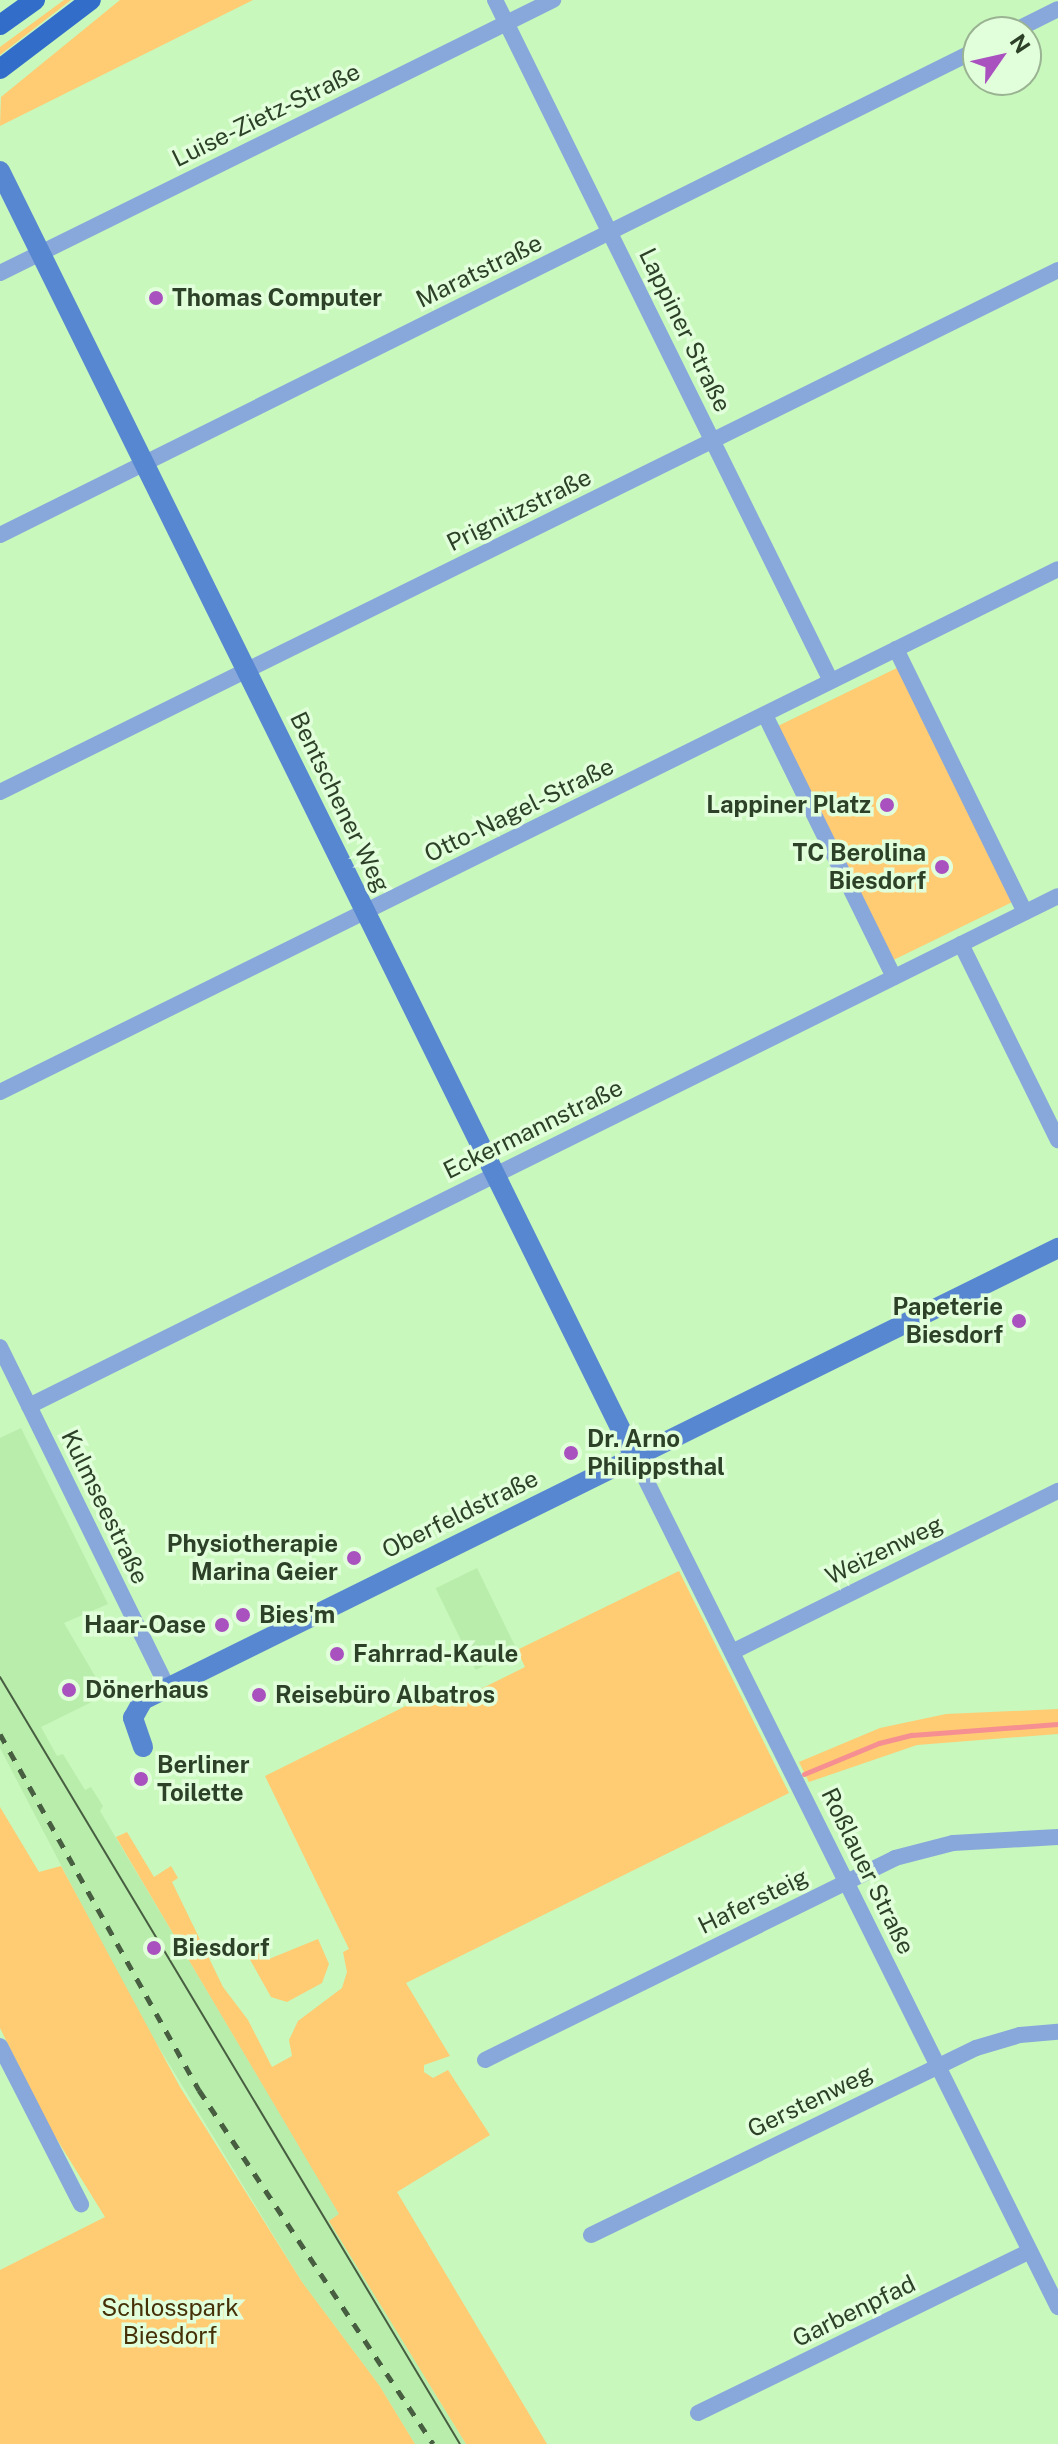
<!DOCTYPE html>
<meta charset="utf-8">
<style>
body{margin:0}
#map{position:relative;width:1058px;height:2444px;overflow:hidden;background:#c8f8bc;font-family:"Public Sans",sans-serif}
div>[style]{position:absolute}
.built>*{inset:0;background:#b9edac;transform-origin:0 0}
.green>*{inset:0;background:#ffcb73;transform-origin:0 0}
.stream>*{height:5px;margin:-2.5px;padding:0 2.5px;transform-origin:2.5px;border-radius:2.5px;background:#f58f91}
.street>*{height:16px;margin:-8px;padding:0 8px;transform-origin:8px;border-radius:8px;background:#88a8db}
.secondary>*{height:20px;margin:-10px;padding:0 10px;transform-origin:10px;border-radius:10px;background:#5887d2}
.primary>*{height:20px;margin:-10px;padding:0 10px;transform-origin:10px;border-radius:10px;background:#336dca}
.tram>*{height:2px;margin:-1px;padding:0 1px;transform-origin:1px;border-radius:1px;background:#475e40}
.rail>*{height:5px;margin-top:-2.5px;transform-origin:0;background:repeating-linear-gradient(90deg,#475e40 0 10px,transparent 0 20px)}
.dots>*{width:22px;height:22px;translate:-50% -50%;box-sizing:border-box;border:4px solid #e2ffdb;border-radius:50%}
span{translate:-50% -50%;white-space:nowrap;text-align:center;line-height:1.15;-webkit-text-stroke:7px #e2ffdb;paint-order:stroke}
.street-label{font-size:24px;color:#2d4028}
.poi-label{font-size:24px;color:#2d4028;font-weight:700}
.left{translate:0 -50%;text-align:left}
.right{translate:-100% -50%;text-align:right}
.park-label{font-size:24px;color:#453008}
.north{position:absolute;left:962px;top:16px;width:80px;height:80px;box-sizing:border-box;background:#e2ffdb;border:2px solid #9ab393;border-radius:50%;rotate:56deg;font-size:22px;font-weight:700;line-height:32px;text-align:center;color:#2d4028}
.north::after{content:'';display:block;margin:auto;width:28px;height:36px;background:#a952bf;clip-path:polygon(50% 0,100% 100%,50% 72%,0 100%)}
</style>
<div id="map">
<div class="built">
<div style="clip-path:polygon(21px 1428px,108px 1604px,64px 1623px,106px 1695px,41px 1727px,57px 1756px,63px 1754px,85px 1790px,91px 1787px,103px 1806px,100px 1811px,340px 2214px,330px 2221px,466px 2444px,415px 2444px,379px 2385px,302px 2282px,138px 2013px,0 1748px,0 1438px)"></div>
<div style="left:477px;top:1568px;width:91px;height:46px;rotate:64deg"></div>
</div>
<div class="green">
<div style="clip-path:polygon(64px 0,71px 0,0 55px,0 47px)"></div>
<div style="clip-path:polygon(120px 0,253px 0,0 126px,1px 97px)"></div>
<div style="left:901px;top:666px;width:261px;height:138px;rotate:64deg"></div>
<div style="clip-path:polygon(679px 1571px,789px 1793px,406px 1983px,450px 2056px,424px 2065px,424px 2072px,433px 2078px,448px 2070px,490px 2135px,397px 2192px,547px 2444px,466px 2444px,329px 2221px,339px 2214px,116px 1837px,127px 1832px,154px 1877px,171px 1866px,178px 1878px,172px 1882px,223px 1987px,248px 2020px,272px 2067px,292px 2056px,289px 2040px,298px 2021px,342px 1988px,347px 1972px,343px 1952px,349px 1949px,265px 1776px,436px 1691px,444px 1707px,525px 1667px,517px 1650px)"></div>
<div style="clip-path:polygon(1058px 1709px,1058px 1734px,917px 1745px,809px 1782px,799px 1762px,880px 1728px,946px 1714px)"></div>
<div style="clip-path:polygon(0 1807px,39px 1872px,61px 1866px,180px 2087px,302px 2282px,379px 2385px,415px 2444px,0 2444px,0 2270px,105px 2217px,48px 2125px,0 2028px)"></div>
<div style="clip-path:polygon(318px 1939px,329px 1964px,322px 1983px,287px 2002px,271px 1997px,248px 1956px,265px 1952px,269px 1959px)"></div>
</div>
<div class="stream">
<div style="left:804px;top:1774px;width:81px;rotate:-22.5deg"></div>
<div style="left:879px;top:1743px;width:34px;rotate:-14deg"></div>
<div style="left:912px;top:1735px;width:146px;rotate:-4.3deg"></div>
</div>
<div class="street">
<div style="left:495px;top:0;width:759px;rotate:63.74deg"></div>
<div style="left:1012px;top:32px;width:51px;rotate:-26.6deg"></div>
<div style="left:0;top:273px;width:617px;rotate:-26.27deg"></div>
<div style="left:0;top:535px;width:1092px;rotate:-26.42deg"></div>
<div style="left:896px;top:649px;width:293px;rotate:63.9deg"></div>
<div style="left:765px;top:715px;width:292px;rotate:63.8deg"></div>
<div style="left:0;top:792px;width:1180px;rotate:-26.26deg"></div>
<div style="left:961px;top:944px;width:219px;rotate:63.7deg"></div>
<div style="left:0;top:1092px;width:1180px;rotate:-26.3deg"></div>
<div style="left:0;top:1347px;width:380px;rotate:63.8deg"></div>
<div style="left:29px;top:1406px;width:1148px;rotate:-26.36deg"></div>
<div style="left:634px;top:1456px;width:951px;rotate:63.52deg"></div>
<div style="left:732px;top:1652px;width:364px;rotate:-26.3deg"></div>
<div style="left:0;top:2046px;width:178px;rotate:62.9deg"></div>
<div style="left:485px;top:2060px;width:457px;rotate:-26.2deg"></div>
<div style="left:895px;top:1858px;width:60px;rotate:-14.5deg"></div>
<div style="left:953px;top:1843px;width:105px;rotate:-3.3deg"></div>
<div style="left:591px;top:2235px;width:428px;rotate:-25.9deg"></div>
<div style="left:976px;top:2048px;width:46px;rotate:-16.5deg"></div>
<div style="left:1020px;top:2035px;width:38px;rotate:-5deg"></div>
<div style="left:698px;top:2413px;width:369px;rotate:-26deg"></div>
</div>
<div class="secondary">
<div style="left:0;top:171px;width:1433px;rotate:63.74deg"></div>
<div style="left:143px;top:1747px;width:31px;rotate:-109deg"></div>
<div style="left:133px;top:1718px;width:21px;rotate:-61deg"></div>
<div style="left:143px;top:1700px;width:1021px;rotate:-26.29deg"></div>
</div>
<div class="primary">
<div style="left:0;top:25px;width:43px;rotate:-35.5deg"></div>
<div style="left:0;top:69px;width:114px;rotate:-37.2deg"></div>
</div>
<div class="tram">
<div style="left:0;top:1677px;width:894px;rotate:59.05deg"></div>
</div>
<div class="rail">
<div style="left:0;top:1734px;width:408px;rotate:60.8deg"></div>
<div style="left:199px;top:2090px;width:424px;rotate:56.5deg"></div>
</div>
<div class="dots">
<div style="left:156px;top:298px;background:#a952bf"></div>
<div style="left:887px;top:805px;background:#a952bf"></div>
<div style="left:942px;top:867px;background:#a952bf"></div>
<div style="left:1019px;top:1321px;background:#a952bf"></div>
<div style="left:571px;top:1453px;background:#a952bf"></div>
<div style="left:354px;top:1558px;background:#a952bf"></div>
<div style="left:243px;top:1615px;background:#a952bf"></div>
<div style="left:222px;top:1625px;background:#a952bf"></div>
<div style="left:337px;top:1654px;background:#a952bf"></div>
<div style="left:69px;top:1690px;background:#a952bf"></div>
<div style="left:259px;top:1695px;background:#a952bf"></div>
<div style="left:141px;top:1779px;background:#a952bf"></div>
<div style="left:154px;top:1948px;background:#a952bf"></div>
</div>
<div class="street-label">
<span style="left:266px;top:115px;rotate:-26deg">Luise-Zietz-Straße</span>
<span style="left:479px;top:271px;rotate:-26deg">Maratstraße</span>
<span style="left:685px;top:330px;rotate:64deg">Lappiner Straße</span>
<span style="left:519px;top:510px;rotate:-26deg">Prignitzstraße</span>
<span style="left:340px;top:802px;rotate:64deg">Bentschener Weg</span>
<span style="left:519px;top:810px;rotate:-26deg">Otto-Nagel-Straße</span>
<span style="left:533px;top:1129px;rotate:-26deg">Eckermannstraße</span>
<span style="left:105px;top:1507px;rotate:64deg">Kulmseestraße</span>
<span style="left:460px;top:1514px;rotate:-26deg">Oberfeldstraße</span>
<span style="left:884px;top:1550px;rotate:-26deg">Weizenweg</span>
<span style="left:868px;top:1871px;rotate:64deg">Roßlauer Straße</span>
<span style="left:753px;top:1901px;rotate:-26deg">Hafersteig</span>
<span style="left:810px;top:2101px;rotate:-26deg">Gerstenweg</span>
<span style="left:854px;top:2311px;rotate:-26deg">Garbenpfad</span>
</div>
<div class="poi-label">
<span class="left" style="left:172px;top:298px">Thomas Computer</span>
<span class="right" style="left:871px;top:805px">Lappiner Platz</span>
<span class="right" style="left:926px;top:867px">TC Berolina<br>Biesdorf</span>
<span class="right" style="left:1003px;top:1321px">Papeterie<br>Biesdorf</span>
<span class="left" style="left:587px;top:1453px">Dr. Arno<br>Philippsthal</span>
<span class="right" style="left:338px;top:1558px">Physiotherapie<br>Marina Geier</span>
<span class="left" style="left:259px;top:1615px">Bies'm</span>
<span class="right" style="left:206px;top:1625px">Haar-Oase</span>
<span class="left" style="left:353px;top:1654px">Fahrrad-Kaule</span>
<span class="left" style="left:85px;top:1690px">Dönerhaus</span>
<span class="left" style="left:275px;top:1695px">Reisebüro Albatros</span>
<span class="left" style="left:157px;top:1779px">Berliner<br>Toilette</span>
<span class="left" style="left:172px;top:1948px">Biesdorf</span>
</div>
<div class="park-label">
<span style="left:170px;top:2322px">Schlosspark<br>Biesdorf</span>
</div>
<div class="north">N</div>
</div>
